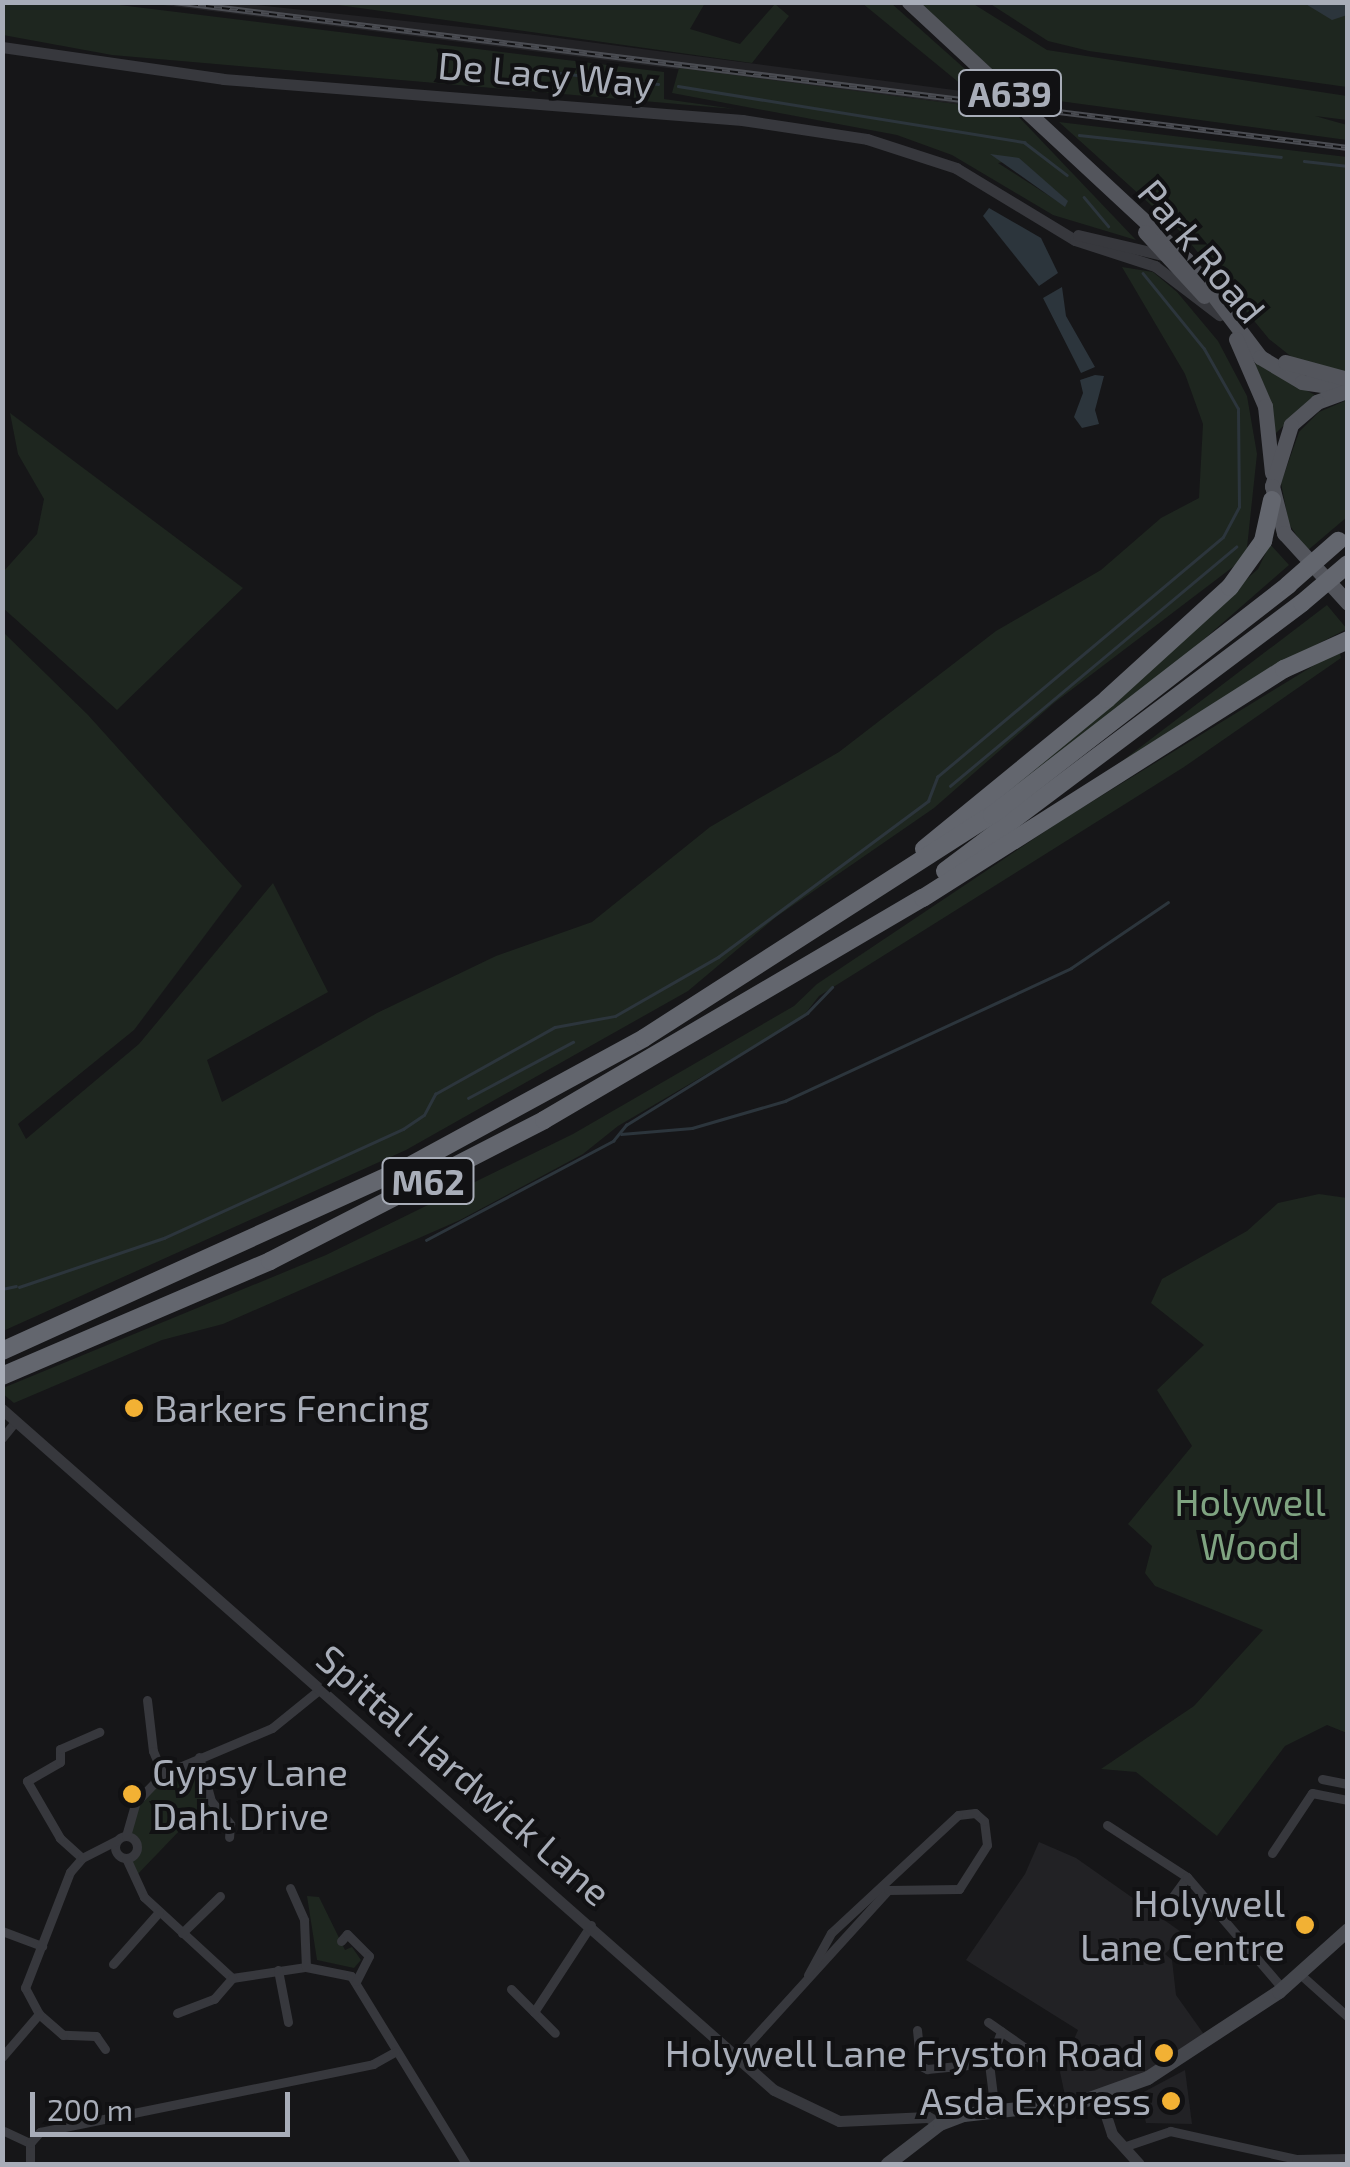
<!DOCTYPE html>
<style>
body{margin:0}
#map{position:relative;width:1350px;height:2167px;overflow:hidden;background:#161618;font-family:"Exo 2",sans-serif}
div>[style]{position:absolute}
.built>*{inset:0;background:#222225}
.green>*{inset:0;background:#1e261f}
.water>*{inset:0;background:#2c353c}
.stream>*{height:2.5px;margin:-1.25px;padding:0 1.25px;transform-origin:1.25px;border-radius:1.25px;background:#2c353c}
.minor>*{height:9px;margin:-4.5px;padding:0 4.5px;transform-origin:4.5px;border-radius:4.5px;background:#37383d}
.minor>.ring{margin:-4.5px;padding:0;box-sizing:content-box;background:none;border:9px solid #37383d;border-radius:50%}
.tertiary>*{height:11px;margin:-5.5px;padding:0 5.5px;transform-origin:5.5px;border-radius:5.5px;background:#37383d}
.secondary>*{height:14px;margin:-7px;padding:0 7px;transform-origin:7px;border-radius:7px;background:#45474d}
.primary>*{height:15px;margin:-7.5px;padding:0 7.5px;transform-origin:7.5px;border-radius:7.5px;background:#53555c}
.motorway>*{height:18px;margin:-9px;padding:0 9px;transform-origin:9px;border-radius:9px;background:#63666e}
.rail>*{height:6px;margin-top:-3px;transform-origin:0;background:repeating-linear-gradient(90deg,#111113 0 8px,#4a4c52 0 16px);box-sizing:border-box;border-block:2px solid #4a4c52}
.motorway-bridge>*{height:18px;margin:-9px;padding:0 9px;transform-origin:9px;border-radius:9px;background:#63666e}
.dots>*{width:28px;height:28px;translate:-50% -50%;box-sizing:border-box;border:5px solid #111113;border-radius:50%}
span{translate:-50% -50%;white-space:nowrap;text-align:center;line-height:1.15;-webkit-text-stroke:8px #111113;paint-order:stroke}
.shield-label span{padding:2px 8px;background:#111113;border:2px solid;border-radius:8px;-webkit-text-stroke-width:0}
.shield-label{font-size:35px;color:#a8adb8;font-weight:700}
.street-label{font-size:38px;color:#a8adb8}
.poi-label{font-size:38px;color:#a8adb8}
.left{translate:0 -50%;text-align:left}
.right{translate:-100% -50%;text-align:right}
.park-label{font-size:38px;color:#7fa381}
.frame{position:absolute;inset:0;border:5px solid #a8adb8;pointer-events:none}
.scale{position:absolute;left:30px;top:2092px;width:260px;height:45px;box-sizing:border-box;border:5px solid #a8adb8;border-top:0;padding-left:12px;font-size:30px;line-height:35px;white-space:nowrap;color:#a8adb8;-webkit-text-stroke:8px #111113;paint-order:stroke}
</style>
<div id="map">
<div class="built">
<div style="clip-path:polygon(147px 3px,238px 3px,535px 35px,992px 95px,1013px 111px)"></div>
<div style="clip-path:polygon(1039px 1842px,1076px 1858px,1184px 1934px,1165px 1954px,1172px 1960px,1176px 1995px,1208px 2040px,1175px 2061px,1067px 2105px,1060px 2072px,1078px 2030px,966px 1960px,1025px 1874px)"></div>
<div style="clip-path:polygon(1185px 2070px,1192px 2124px,1146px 2123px,1140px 2094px)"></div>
</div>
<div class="green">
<div style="clip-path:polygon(2px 3px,103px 3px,664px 72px,664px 99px,735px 109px,112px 55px,3px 35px)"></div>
<div style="clip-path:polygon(324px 3px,705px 3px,690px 29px,740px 44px,775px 4px,789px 16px,752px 63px)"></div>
<div style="clip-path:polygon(862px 3px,891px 3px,992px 93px,968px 90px)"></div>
<div style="clip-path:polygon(919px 3px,972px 3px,1047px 50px,1347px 96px,1347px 120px,1315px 116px,1347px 125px,1347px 140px,1022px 96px)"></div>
<div style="clip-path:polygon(989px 3px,1347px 3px,1347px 87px,1089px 51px,1048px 41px)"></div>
<div style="clip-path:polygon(evenodd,679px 68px,1010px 111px,992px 95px,1055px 104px,1050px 116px,1014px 112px,1136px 240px,1053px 215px,952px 155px,897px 135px,672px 93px,679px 68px,1019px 159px,1067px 201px,1065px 206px,998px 163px,1019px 159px)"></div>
<div style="clip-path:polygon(1059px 122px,1347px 157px,1347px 374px,1293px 358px,1269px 339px,1182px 233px)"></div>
<div style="clip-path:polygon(1122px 267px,1153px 272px,1177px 292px,1218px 341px,1247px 396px,1257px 454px,1246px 557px,1054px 703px,934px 808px,776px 917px,688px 991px,406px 1150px,3px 1331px,2px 631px,88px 715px,242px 886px,134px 1030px,18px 1124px,26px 1139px,139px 1044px,273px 883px,328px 992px,207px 1060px,222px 1102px,377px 1013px,496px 956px,592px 922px,710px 827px,839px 752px,996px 631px,1101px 570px,1161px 518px,1199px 498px,1203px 424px,1185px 374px)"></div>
<div style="clip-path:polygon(1254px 362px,1315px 395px,1275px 434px,1270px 399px)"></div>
<div style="clip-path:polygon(1347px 400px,1347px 517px,1307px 551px,1289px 524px,1281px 483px,1299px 432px,1319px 412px)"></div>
<div style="clip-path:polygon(10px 413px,243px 588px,117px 710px,3px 608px,3px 572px,37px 534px,44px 499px,18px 454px)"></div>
<div style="clip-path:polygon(1270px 544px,1289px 565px,1179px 661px,996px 801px,1258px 569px)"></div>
<div style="clip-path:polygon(1327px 605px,1347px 629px,1280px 663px,1084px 790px)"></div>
<div style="clip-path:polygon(1339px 650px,1341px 658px,1184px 767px,819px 996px,802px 1018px,618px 1126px,583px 1154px,460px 1220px,223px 1324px,162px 1340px,14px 1403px,3px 1394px,3px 1388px,326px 1255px,573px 1134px,794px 1006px,817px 984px,1062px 820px)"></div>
<div style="clip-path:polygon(1319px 1194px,1347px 1198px,1347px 1733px,1327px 1725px,1285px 1746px,1217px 1836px,1136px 1772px,1101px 1769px,1194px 1706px,1263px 1630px,1155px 1586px,1145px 1573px,1152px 1546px,1128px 1524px,1192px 1446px,1157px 1390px,1204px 1345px,1151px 1303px,1162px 1279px,1247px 1231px,1278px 1203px)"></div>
<div style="clip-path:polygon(196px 1758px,212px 1814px,183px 1827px,134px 1878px,128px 1858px,136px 1844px,126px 1836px,131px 1812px,154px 1782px)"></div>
<div style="clip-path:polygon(307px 1896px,319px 1897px,345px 1950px,352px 1947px,361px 1960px,354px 1968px,317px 1960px)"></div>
</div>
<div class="water">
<div style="clip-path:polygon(1304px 3px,1347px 3px,1347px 15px,1332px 20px)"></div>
<div style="clip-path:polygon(990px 154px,1019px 158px,1068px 201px,1065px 207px)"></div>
<div style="clip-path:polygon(989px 208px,1041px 238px,1058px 273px,1039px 286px,983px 216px)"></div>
<div style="clip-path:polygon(1062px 287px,1066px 316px,1095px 367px,1081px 373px,1043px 298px)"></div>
<div style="clip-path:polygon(1095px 375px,1104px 376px,1095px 410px,1099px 424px,1082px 428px,1074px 417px,1083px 393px,1080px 380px)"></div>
</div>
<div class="stream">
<div style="left:514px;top:68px;width:145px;rotate:6.3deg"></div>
<div style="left:678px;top:86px;width:351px;rotate:9.2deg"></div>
<div style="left:1024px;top:142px;width:54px;rotate:37.5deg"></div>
<div style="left:1079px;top:135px;width:203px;rotate:6.2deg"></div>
<div style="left:1304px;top:161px;width:44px;rotate:6.5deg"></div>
<div style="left:1084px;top:197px;width:38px;rotate:50deg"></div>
<div style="left:950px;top:786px;width:373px;rotate:-39.9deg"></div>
<div style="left:468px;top:1098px;width:119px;rotate:-28.1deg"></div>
<div style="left:621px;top:1134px;width:71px;rotate:-4.8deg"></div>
<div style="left:692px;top:1128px;width:97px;rotate:-16.2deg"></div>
<div style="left:785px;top:1101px;width:315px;rotate:-24.9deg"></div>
<div style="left:1071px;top:968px;width:117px;rotate:-34.2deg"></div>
<div style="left:426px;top:1240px;width:212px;rotate:-27.9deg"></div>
<div style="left:613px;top:1141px;width:21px;rotate:-51deg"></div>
<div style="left:626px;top:1125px;width:213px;rotate:-31.7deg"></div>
<div style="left:807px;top:1013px;width:36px;rotate:-46deg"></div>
<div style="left:19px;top:1287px;width:153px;rotate:-18.7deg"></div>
<div style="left:164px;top:1238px;width:263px;rotate:-24.5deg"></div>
<div style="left:403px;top:1129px;width:25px;rotate:-34deg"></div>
<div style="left:424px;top:1115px;width:24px;rotate:-62deg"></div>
<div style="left:435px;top:1094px;width:137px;rotate:-29.2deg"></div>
<div style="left:555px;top:1027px;width:61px;rotate:-10.4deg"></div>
<div style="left:615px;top:1016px;width:119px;rotate:-29.8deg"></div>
<div style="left:718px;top:957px;width:262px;rotate:-36.6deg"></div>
<div style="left:928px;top:801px;width:26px;rotate:-69deg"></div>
<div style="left:937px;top:777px;width:373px;rotate:-40deg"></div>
<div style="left:1223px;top:537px;width:34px;rotate:-62deg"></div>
<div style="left:1239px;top:507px;width:98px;rotate:-90.6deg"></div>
<div style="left:1238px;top:409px;width:69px;rotate:-119.5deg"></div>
<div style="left:1204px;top:349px;width:97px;rotate:-129.1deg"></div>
<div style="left:2px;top:1289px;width:14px;rotate:-12deg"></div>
</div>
<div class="minor">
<div style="left:2px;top:1438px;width:22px;rotate:-51deg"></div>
<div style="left:147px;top:1700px;width:51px;rotate:83.3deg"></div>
<div style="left:153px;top:1751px;width:25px;rotate:67deg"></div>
<div style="left:199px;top:1757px;width:46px;rotate:74.7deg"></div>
<div style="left:211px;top:1801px;width:30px;rotate:50deg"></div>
<div style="left:230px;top:1824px;width:13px;rotate:94deg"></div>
<div style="left:1322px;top:1779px;width:26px;rotate:11deg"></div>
<div style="left:1107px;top:1825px;width:95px;rotate:33deg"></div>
<div style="left:1187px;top:1877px;width:24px;rotate:126deg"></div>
<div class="ring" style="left:115px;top:1836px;width:13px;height:13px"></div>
<div style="left:126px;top:1836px;width:35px;rotate:-74deg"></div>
<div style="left:136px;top:1802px;width:39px;rotate:-46deg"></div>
<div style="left:163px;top:1774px;width:118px;rotate:-22.9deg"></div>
<div style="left:272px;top:1728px;width:62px;rotate:-39.1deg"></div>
<div style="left:1272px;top:1853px;width:72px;rotate:-56.3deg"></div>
<div style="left:1312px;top:1793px;width:37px;rotate:11deg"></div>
<div style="left:82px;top:1858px;width:30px;rotate:-138deg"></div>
<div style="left:60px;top:1838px;width:66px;rotate:-120.1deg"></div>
<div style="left:27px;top:1781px;width:38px;rotate:-30deg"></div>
<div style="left:60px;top:1762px;width:13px;rotate:-90deg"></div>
<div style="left:60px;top:1749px;width:43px;rotate:-23.6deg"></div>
<div style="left:126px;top:1858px;width:43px;rotate:65.2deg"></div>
<div style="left:144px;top:1897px;width:120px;rotate:42.6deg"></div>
<div style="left:232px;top:1978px;width:75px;rotate:-8.5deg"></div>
<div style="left:306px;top:1967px;width:46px;rotate:11.3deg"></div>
<div style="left:351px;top:1976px;width:220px;rotate:58.5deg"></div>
<div style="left:1187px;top:1877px;width:148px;rotate:49.4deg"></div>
<div style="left:290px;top:1888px;width:35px;rotate:66deg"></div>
<div style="left:304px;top:1920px;width:47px;rotate:87.6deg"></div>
<div style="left:2px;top:1931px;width:43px;rotate:20.6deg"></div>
<div style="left:182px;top:1933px;width:53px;rotate:-44.2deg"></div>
<div style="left:341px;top:1941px;width:9px;rotate:-49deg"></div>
<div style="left:347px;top:1934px;width:31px;rotate:45deg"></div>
<div style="left:369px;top:1956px;width:28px;rotate:117deg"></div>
<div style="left:113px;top:1964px;width:69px;rotate:-48.5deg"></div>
<div style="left:278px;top:1970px;width:53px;rotate:79.1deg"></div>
<div style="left:1301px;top:1975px;width:63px;rotate:41.8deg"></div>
<div style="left:511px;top:1989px;width:62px;rotate:45deg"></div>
<div style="left:534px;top:2012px;width:104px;rotate:-56.8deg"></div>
<div style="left:177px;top:2013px;width:40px;rotate:-21deg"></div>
<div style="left:214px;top:1999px;width:28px;rotate:-49deg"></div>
<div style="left:988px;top:2022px;width:65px;rotate:34.9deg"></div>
<div style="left:917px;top:2030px;width:36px;rotate:84deg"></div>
<div style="left:921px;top:2066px;width:7px;rotate:27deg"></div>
<div style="left:927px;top:2069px;width:62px;rotate:-5.5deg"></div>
<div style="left:105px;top:2049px;width:16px;rotate:-125deg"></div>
<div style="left:96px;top:2036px;width:33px;rotate:-178deg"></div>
<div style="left:63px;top:2035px;width:32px;rotate:-139deg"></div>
<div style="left:39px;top:2014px;width:30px;rotate:-118deg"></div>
<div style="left:25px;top:1988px;width:124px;rotate:-68.8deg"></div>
<div style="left:70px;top:1872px;width:18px;rotate:-49deg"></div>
<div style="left:82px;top:1858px;width:38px;rotate:-27deg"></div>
<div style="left:738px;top:2055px;width:223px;rotate:-47.7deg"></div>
<div style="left:888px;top:1890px;width:71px;rotate:-0.8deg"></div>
<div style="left:959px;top:1889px;width:52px;rotate:-57.5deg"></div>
<div style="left:987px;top:1845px;width:24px;rotate:-97deg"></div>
<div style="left:984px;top:1821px;width:12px;rotate:-138deg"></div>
<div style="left:975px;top:1813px;width:17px;rotate:173deg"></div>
<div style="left:958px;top:1815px;width:173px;rotate:137.1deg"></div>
<div style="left:831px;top:1933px;width:48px;rotate:118.7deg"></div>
<div style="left:2px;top:2057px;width:57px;rotate:-49.3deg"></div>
<div style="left:995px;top:2112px;width:49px;rotate:-97deg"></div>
<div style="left:989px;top:2063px;width:34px;rotate:-69deg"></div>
<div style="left:4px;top:2131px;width:29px;rotate:25deg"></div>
<div style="left:1123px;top:2147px;width:50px;rotate:-18.8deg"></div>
<div style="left:1170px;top:2131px;width:129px;rotate:12.5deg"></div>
<div style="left:1296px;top:2159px;width:52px;rotate:-1.1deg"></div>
<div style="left:30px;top:2164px;width:21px;rotate:-90deg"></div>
<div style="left:30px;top:2143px;width:15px;rotate:-48deg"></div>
<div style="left:40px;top:2132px;width:340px;rotate:-11.5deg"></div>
<div style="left:373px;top:2064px;width:25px;rotate:-29deg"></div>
</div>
<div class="tertiary">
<div style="left:2px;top:47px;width:223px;rotate:8.2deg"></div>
<div style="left:223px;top:79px;width:521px;rotate:4.52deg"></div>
<div style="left:742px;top:120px;width:126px;rotate:8.6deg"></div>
<div style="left:867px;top:139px;width:94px;rotate:18deg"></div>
<div style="left:956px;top:168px;width:139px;rotate:31.2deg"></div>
<div style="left:1075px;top:240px;width:84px;rotate:18deg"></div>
<div style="left:1155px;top:266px;width:81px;rotate:37.4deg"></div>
<div style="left:1078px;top:235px;width:91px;rotate:13.3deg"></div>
<div style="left:2px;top:1409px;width:1029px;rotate:41.42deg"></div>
<div style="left:774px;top:2090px;width:72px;rotate:25.5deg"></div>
<div style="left:839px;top:2121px;width:89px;rotate:-2.6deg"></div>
<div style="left:928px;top:2117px;width:14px;rotate:30deg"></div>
<div style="left:1100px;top:2097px;width:39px;rotate:72deg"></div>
<div style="left:1112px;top:2134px;width:40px;rotate:48deg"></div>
</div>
<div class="secondary">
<div style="left:888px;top:2164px;width:66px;rotate:-37.6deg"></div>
<div style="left:940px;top:2124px;width:26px;rotate:-21deg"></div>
<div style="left:964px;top:2115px;width:118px;rotate:-6.3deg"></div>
<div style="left:1081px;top:2102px;width:71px;rotate:-19.7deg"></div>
<div style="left:1148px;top:2078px;width:157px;rotate:-33.3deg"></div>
<div style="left:1279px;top:1992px;width:93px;rotate:-41.9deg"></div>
</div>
<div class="primary">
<div style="left:909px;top:2px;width:378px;rotate:42.9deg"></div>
<div style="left:1186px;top:259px;width:123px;rotate:52.9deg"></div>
<div style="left:1260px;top:357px;width:49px;rotate:30.8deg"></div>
<div style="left:1302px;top:382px;width:47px;rotate:8.7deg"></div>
<div style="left:1145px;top:232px;width:87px;rotate:47.3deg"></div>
<div style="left:1236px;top:339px;width:73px;rotate:66.6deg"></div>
<div style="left:1265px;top:406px;width:67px;rotate:84deg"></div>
<div style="left:1285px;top:362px;width:65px;rotate:15.1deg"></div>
<div style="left:1344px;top:392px;width:29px;rotate:160deg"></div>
<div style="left:1317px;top:402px;width:35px;rotate:139deg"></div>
<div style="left:1291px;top:425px;width:64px;rotate:107.3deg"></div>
<div style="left:1272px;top:486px;width:49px;rotate:75.7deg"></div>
<div style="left:1284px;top:533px;width:95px;rotate:47.6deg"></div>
</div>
<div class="motorway">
<div style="left:924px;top:849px;width:237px;rotate:-39.3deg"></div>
<div style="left:1107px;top:699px;width:166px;rotate:-42.3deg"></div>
<div style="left:1230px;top:587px;width:57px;rotate:-54.3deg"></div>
<div style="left:1263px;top:541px;width:42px;rotate:-77.6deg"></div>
<div style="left:945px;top:871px;width:446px;rotate:-36.9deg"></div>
<div style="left:2px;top:1351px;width:441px;rotate:-24.4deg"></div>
<div style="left:404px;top:1169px;width:273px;rotate:-28.6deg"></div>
<div style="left:644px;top:1038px;width:413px;rotate:-32.7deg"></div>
<div style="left:992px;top:815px;width:375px;rotate:-37.8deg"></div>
<div style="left:2px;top:1376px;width:292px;rotate:-23.2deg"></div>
<div style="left:270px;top:1261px;width:308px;rotate:-27.2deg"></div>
<div style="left:544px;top:1120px;width:439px;rotate:-30.4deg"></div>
<div style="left:923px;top:898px;width:428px;rotate:-32.4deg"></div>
<div style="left:1284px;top:669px;width:70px;rotate:-24.4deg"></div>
</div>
<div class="rail">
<div style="left:174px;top:2px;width:1183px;rotate:7.09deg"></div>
</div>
<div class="motorway-bridge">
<div style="left:1288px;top:585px;width:67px;rotate:-41.3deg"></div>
<div style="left:1302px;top:603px;width:60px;rotate:-40.3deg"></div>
</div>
<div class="dots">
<div style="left:134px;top:1408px;background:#f2b134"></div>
<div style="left:132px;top:1794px;background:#f2b134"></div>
<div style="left:1305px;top:1925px;background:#f2b134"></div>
<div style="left:1164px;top:2053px;background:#f2b134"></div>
<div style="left:1171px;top:2101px;background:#f2b134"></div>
</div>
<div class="shield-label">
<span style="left:1010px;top:93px">A639</span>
<span style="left:428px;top:1181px">M62</span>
</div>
<div class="street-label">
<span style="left:546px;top:74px;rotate:5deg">De Lacy Way</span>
<span style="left:1202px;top:251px;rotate:50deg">Park Road</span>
<span style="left:464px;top:1775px;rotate:41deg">Spittal Hardwick Lane</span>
</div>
<div class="poi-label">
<span class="left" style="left:154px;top:1408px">Barkers Fencing</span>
<span class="left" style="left:152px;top:1794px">Gypsy Lane<br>Dahl Drive</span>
<span class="right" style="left:1285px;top:1925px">Holywell<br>Lane Centre</span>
<span class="right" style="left:1144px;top:2053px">Holywell Lane Fryston Road</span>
<span class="right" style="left:1151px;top:2101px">Asda Express</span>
</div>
<div class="park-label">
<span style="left:1250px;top:1524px">Holywell<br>Wood</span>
</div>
<div class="frame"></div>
<div class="scale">200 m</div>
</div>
